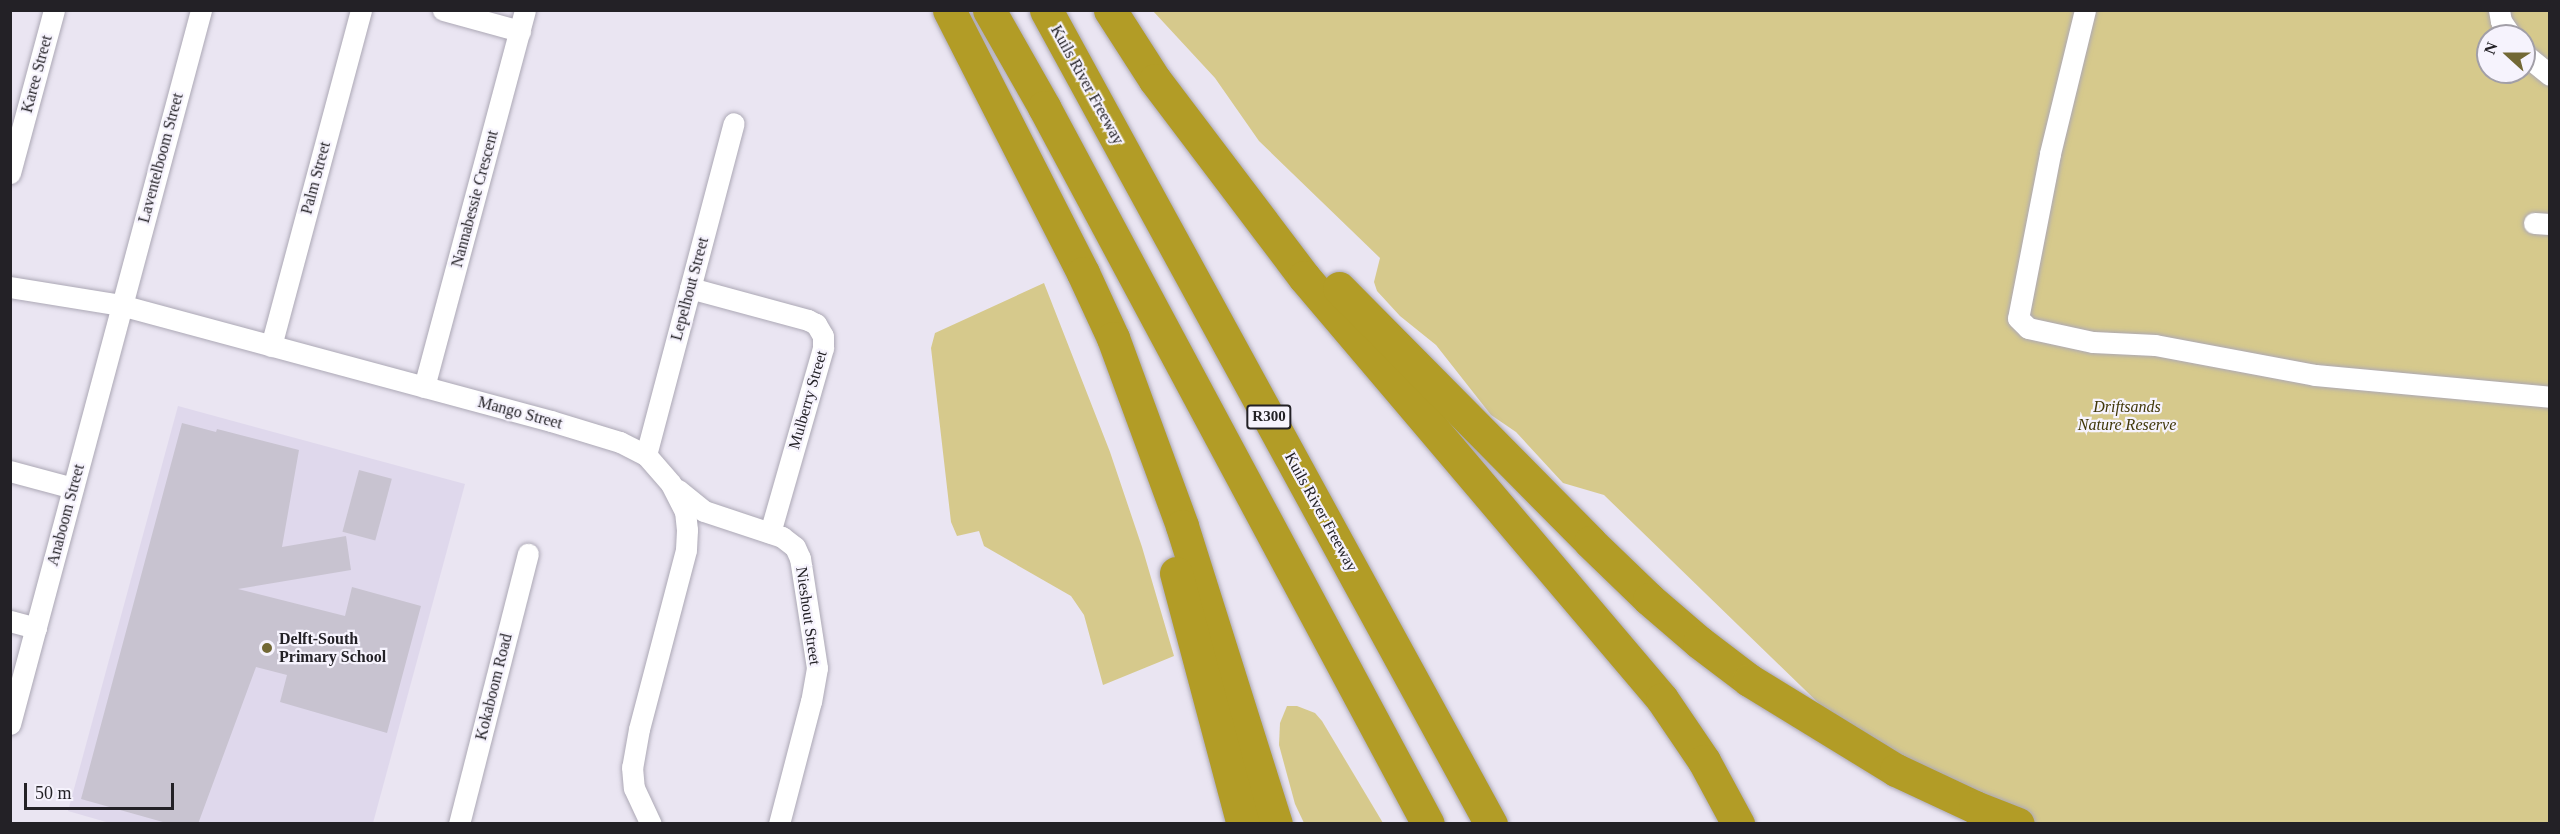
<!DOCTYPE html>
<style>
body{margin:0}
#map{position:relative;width:2560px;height:834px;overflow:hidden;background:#eae5f2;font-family:Georgia,serif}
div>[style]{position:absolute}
.built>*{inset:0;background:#dfd8ec}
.green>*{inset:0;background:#d6c98c}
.building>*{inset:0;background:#c8c3d0;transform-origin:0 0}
.roads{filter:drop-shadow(0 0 2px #aca8b5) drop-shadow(0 0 2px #aca8b5)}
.street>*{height:21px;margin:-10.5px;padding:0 10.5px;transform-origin:10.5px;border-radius:10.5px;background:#fff}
.highway>*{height:33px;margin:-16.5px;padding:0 16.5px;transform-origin:16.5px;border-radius:16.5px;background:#b29c26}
.dots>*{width:16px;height:16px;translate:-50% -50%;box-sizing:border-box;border:3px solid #f6f3fd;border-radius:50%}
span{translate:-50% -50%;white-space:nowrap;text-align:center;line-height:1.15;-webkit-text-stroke:4.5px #f6f3fd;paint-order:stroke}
.shield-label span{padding:2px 4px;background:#f6f3fd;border:2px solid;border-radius:4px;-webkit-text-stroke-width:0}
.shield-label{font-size:15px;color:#232126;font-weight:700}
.street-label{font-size:16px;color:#232126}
.park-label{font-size:16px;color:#403709;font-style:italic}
.poi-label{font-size:16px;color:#232126;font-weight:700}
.left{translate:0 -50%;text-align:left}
.frame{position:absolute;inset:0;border:12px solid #232126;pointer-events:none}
.north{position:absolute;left:2476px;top:24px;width:60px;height:60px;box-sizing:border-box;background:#f6f3fd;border:2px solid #a29fa7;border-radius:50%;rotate:291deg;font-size:16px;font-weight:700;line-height:24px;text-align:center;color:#232126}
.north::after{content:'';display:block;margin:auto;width:21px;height:27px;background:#726835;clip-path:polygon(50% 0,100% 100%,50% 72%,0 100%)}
.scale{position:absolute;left:24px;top:783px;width:150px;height:27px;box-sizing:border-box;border:3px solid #232126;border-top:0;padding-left:8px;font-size:18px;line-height:21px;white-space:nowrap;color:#232126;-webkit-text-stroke:4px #f6f3fd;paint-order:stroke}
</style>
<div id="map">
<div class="built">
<div style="clip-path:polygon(178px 406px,465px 484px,373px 823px,113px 824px,68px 811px)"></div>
</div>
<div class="green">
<div style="clip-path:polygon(evenodd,1153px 11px,2549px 11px,2549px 823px,2030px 823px,1900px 782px,1604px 495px,1563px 483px,1516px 432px,1491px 415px,1436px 345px,1400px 316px,1377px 291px,1374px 282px,1380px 258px,1259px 141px,1215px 78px,1153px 11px,2488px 36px,2524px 36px,2524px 72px,2488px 72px,2488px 36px)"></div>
<div style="clip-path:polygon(1044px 283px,1110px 452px,1142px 547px,1174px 656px,1103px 685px,1084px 615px,1071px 596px,984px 546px,979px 531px,957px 536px,951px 522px,931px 348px,935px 333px)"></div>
<div style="clip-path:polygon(1287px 706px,1297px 706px,1315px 713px,1322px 721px,1383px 823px,1304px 823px,1295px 804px,1279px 745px,1280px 723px)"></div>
</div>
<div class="building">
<div style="clip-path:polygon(182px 423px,216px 432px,217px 429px,299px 450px,282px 547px,346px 536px,351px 570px,238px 589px,345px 616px,352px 587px,421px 606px,387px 733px,280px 702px,287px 675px,256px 667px,198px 824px,170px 824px,81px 799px)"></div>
<div style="left:359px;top:470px;width:34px;height:64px;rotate:15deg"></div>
</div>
<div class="roads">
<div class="street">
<div style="left:443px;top:10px;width:80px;rotate:15.3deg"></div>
<div style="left:2085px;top:10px;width:148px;rotate:103.7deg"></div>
<div style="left:2050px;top:154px;width:167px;rotate:101deg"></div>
<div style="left:2018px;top:318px;width:14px;rotate:45deg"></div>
<div style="left:2028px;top:328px;width:66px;rotate:12.2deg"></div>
<div style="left:2093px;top:342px;width:62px;rotate:2.8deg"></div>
<div style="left:2155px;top:345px;width:163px;rotate:10.6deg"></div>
<div style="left:2315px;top:375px;width:236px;rotate:5.3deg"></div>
<div style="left:2499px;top:10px;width:11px;rotate:80deg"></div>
<div style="left:2501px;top:21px;width:18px;rotate:56deg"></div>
<div style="left:2524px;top:54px;width:33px;rotate:39deg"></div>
<div style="left:10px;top:173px;width:169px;rotate:-74.9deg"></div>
<div style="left:2534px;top:223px;width:16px;rotate:4deg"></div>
<div style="left:10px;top:287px;width:112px;rotate:9.2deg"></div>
<div style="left:121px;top:305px;width:445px;rotate:15.1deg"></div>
<div style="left:551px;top:421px;width:72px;rotate:16.9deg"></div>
<div style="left:620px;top:442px;width:29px;rotate:27deg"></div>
<div style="left:646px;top:455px;width:38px;rotate:49deg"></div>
<div style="left:671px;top:484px;width:30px;rotate:63deg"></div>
<div style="left:685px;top:511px;width:19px;rotate:84deg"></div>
<div style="left:687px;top:530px;width:20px;rotate:93deg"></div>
<div style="left:686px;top:550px;width:185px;rotate:104.7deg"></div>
<div style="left:639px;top:729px;width:39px;rotate:100deg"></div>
<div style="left:632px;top:767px;width:21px;rotate:85deg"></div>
<div style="left:634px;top:788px;width:40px;rotate:65deg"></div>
<div style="left:690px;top:288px;width:122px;rotate:15.2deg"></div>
<div style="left:808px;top:320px;width:9px;rotate:27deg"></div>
<div style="left:816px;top:324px;width:14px;rotate:60deg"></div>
<div style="left:823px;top:336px;width:12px;rotate:90deg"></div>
<div style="left:823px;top:348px;width:192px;rotate:106deg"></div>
<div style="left:271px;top:346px;width:348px;rotate:-75deg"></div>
<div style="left:424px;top:387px;width:390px;rotate:-75deg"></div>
<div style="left:646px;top:455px;width:343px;rotate:-75.2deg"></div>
<div style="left:10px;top:471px;width:65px;rotate:15.1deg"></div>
<div style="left:678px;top:490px;width:33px;rotate:39deg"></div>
<div style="left:704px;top:511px;width:82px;rotate:18.4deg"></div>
<div style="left:782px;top:537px;width:16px;rotate:38deg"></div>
<div style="left:795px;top:547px;width:12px;rotate:66deg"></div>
<div style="left:800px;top:558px;width:111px;rotate:81.2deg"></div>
<div style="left:817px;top:668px;width:34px;rotate:100deg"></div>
<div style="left:811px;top:701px;width:127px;rotate:104.6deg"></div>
<div style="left:10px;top:621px;width:27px;rotate:15deg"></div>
<div style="left:10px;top:724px;width:739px;rotate:-75.02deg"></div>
<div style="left:459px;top:824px;width:279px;rotate:-75.7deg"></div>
</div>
<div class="highway">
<div style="left:949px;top:10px;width:295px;rotate:63deg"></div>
<div style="left:1083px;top:273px;width:72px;rotate:65.2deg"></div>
<div style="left:1113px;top:338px;width:200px;rotate:69.8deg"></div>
<div style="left:1182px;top:526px;width:312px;rotate:72.5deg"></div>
<div style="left:989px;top:10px;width:112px;rotate:60.4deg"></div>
<div style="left:1044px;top:107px;width:813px;rotate:61.83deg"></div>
<div style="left:1046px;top:10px;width:928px;rotate:61.34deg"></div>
<div style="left:1110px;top:10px;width:83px;rotate:57.3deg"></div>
<div style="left:1155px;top:80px;width:247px;rotate:52.9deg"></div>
<div style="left:1304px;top:277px;width:553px;rotate:49.69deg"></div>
<div style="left:1662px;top:699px;width:75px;rotate:55.9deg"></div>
<div style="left:1704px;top:761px;width:72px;rotate:61.6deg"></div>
<div style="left:1339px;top:288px;width:357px;rotate:45.3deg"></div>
<div style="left:1590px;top:542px;width:82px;rotate:44deg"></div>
<div style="left:1649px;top:599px;width:66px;rotate:40.7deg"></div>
<div style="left:1699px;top:642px;width:63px;rotate:37.2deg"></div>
<div style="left:1749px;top:680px;width:172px;rotate:31.5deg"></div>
<div style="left:1896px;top:770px;width:87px;rotate:25.1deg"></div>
<div style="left:1975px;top:807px;width:46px;rotate:21.6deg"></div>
<div style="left:1176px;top:573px;width:260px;rotate:75.1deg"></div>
</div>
</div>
<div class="dots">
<div style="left:267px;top:648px;background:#726835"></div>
</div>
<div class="shield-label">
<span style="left:1269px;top:417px">R300</span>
</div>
<div class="street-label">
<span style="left:37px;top:74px;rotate:-75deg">Karee Street</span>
<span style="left:1087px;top:85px;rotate:61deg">Kuils River Freeway</span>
<span style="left:161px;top:158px;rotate:-75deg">Laventelboom Street</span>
<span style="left:316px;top:178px;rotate:-75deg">Palm Street</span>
<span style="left:475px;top:199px;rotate:-75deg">Nannabessie Crescent</span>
<span style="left:690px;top:289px;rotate:-75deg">Lepelhout Street</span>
<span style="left:808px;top:400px;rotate:-74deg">Mulberry Street</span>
<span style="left:520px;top:413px;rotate:15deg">Mango Street</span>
<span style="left:1321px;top:512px;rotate:61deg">Kuils River Freeway</span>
<span style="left:66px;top:515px;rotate:-75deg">Anaboom Street</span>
<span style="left:808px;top:616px;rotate:82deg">Nieshout Street</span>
<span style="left:494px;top:687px;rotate:-76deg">Kokaboom Road</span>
</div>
<div class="park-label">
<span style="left:2127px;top:416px">Driftsands<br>Nature Reserve</span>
</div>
<div class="poi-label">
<span class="left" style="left:279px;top:648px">Delft-South<br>Primary School</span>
</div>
<div class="frame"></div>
<div class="north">N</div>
<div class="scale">50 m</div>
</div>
